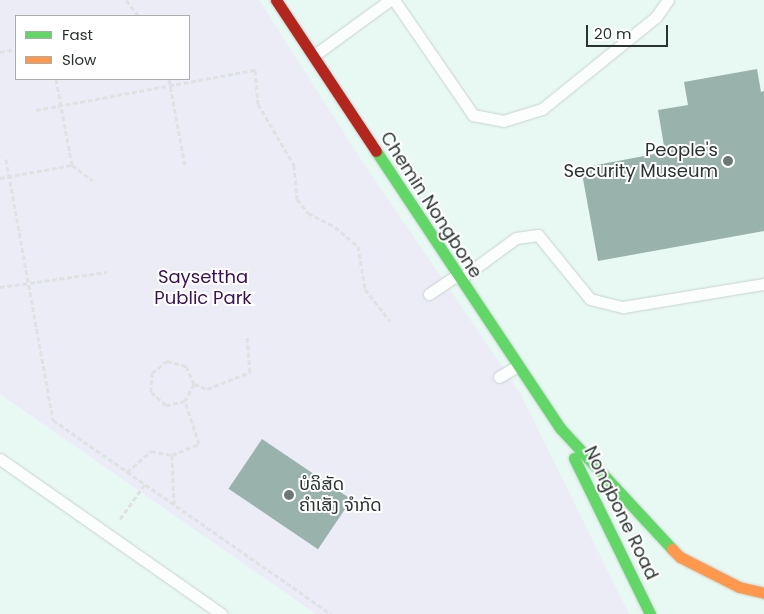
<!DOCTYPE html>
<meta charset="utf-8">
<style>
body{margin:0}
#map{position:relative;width:764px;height:614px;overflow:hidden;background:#e8f8f3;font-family:Poppins,"Noto Sans Lao",sans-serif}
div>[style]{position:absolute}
.green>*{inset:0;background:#ececf7}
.building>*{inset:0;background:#9ab2ac;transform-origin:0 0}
.path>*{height:3px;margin-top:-1.5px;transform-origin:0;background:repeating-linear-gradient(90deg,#dee3e1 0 5px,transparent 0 7.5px)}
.roads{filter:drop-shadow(0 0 1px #c7d4d0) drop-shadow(0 0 1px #c7d4d0)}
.lane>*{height:11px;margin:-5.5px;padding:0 5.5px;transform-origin:5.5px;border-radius:5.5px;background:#fcfefd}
.fast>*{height:11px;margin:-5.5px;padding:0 5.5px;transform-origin:5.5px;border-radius:5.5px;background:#63d668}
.slow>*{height:11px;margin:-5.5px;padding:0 5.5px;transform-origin:5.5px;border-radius:5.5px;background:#ff974d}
.jam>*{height:11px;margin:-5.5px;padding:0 5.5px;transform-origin:5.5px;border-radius:5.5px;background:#b3261e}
.dots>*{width:14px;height:14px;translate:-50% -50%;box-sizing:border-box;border:2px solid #fff;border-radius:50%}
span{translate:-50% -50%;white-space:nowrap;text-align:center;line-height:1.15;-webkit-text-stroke:4px #fff;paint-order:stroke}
.poi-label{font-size:18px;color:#293330}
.right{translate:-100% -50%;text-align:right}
.left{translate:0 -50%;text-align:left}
.street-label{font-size:18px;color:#293330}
.park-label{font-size:18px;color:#3b1054}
.legend{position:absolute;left:15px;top:15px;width:175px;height:65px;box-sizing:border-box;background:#fff;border:1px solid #a9adac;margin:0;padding:6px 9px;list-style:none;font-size:15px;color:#293330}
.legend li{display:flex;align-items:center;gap:10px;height:25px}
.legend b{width:25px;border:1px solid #a9adac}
.scale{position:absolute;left:586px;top:25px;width:82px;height:22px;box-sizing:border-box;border:2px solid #293330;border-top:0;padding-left:6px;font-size:15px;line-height:18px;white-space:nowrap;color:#293330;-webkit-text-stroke:4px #fff;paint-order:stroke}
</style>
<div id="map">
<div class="green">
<div style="clip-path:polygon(evenodd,0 0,259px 0,360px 158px,520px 393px,629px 614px,316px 614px,0 394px,0 0,16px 16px,189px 16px,189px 79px,16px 79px,16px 16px)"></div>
</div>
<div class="building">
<div style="clip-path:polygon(757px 69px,761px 92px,764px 91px,764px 231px,598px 261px,581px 168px,665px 152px,658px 110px,688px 105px,684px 82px)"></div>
<div style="left:262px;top:439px;width:108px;height:60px;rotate:34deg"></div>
</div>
<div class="path">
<div style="left:126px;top:0;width:21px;rotate:51deg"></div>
<div style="left:0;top:52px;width:16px;rotate:-11deg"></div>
<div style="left:56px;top:79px;width:87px;rotate:79.5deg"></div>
<div style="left:72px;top:165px;width:26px;rotate:37deg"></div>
<div style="left:169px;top:79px;width:87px;rotate:79.5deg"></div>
<div style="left:36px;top:110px;width:223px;rotate:-10.4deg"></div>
<div style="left:255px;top:70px;width:34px;rotate:85deg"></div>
<div style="left:258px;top:104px;width:71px;rotate:59.5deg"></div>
<div style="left:294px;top:165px;width:34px;rotate:85deg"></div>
<div style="left:297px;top:199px;width:18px;rotate:52deg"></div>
<div style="left:308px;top:213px;width:30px;rotate:27deg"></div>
<div style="left:335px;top:227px;width:30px;rotate:40deg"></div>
<div style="left:358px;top:246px;width:44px;rotate:80.8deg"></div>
<div style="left:365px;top:289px;width:41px;rotate:52deg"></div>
<div style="left:6px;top:159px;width:265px;rotate:79.8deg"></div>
<div style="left:53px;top:420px;width:339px;rotate:34.9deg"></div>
<div style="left:0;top:178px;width:73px;rotate:-10.2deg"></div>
<div style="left:0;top:287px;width:108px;rotate:-8deg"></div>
<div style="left:194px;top:384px;width:19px;rotate:118deg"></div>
<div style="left:185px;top:401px;width:19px;rotate:168deg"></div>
<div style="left:166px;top:405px;width:20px;rotate:-139deg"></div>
<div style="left:151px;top:392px;width:19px;rotate:-87deg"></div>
<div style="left:152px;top:373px;width:19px;rotate:-39deg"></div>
<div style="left:167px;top:361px;width:20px;rotate:15deg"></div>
<div style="left:186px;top:366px;width:20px;rotate:66deg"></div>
<div style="left:194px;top:384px;width:14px;rotate:21deg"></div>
<div style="left:207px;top:389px;width:46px;rotate:-21.6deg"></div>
<div style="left:250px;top:372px;width:35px;rotate:-95deg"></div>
<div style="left:127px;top:472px;width:32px;rotate:-41deg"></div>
<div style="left:151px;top:451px;width:21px;rotate:11deg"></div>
<div style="left:174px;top:505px;width:50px;rotate:-92.3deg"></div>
<div style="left:172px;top:455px;width:29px;rotate:-22deg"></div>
<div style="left:199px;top:444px;width:45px;rotate:-108deg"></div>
<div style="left:120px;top:519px;width:43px;rotate:-54.5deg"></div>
</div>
<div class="roads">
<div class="lane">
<div style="left:394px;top:0;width:140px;rotate:55.5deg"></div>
<div style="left:473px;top:115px;width:31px;rotate:11deg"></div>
<div style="left:503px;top:121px;width:41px;rotate:-17.1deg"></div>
<div style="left:542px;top:109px;width:146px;rotate:-38.9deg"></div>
<div style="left:656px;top:17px;width:21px;rotate:-55deg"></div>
<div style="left:313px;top:56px;width:95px;rotate:-36deg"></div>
<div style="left:460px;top:279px;width:69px;rotate:-36.2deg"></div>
<div style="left:516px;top:238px;width:22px;rotate:-8deg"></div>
<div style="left:538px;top:235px;width:82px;rotate:50.9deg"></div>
<div style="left:590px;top:299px;width:34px;rotate:14deg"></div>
<div style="left:623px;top:307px;width:143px;rotate:-9.3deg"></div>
<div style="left:429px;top:294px;width:32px;rotate:-34deg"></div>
<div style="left:499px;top:377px;width:21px;rotate:-31deg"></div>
<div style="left:0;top:459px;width:270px;rotate:35deg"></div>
</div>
<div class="fast">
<div style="left:376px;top:151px;width:333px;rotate:56.4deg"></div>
<div style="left:560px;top:428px;width:165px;rotate:47.2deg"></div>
<div style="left:574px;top:458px;width:174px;rotate:64deg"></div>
</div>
<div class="slow">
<div style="left:672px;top:549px;width:11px;rotate:45deg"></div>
<div style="left:680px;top:557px;width:66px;rotate:27deg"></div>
<div style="left:739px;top:587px;width:26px;rotate:13deg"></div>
</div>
<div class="jam">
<div style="left:276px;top:0;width:181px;rotate:56.5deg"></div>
</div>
</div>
<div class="dots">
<div style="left:728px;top:161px;background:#6c7874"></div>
<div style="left:289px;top:495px;background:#6c7874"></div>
</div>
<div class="poi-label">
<span class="right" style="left:718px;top:161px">People's<br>Security Museum</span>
<span class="left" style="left:299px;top:495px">ບໍລິສັດ<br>ຄຳເສັງ ຈຳກັດ</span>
</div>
<div class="street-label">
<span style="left:431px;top:205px;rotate:57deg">Chemin Nongbone</span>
<span style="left:621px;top:513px;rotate:64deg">Nongbone Road</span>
</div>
<div class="park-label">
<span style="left:203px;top:288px">Saysettha<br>Public Park</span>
</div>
<ul class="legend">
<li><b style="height:6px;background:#63d668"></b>Fast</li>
<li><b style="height:6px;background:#ff974d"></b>Slow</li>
</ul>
<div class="scale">20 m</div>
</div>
